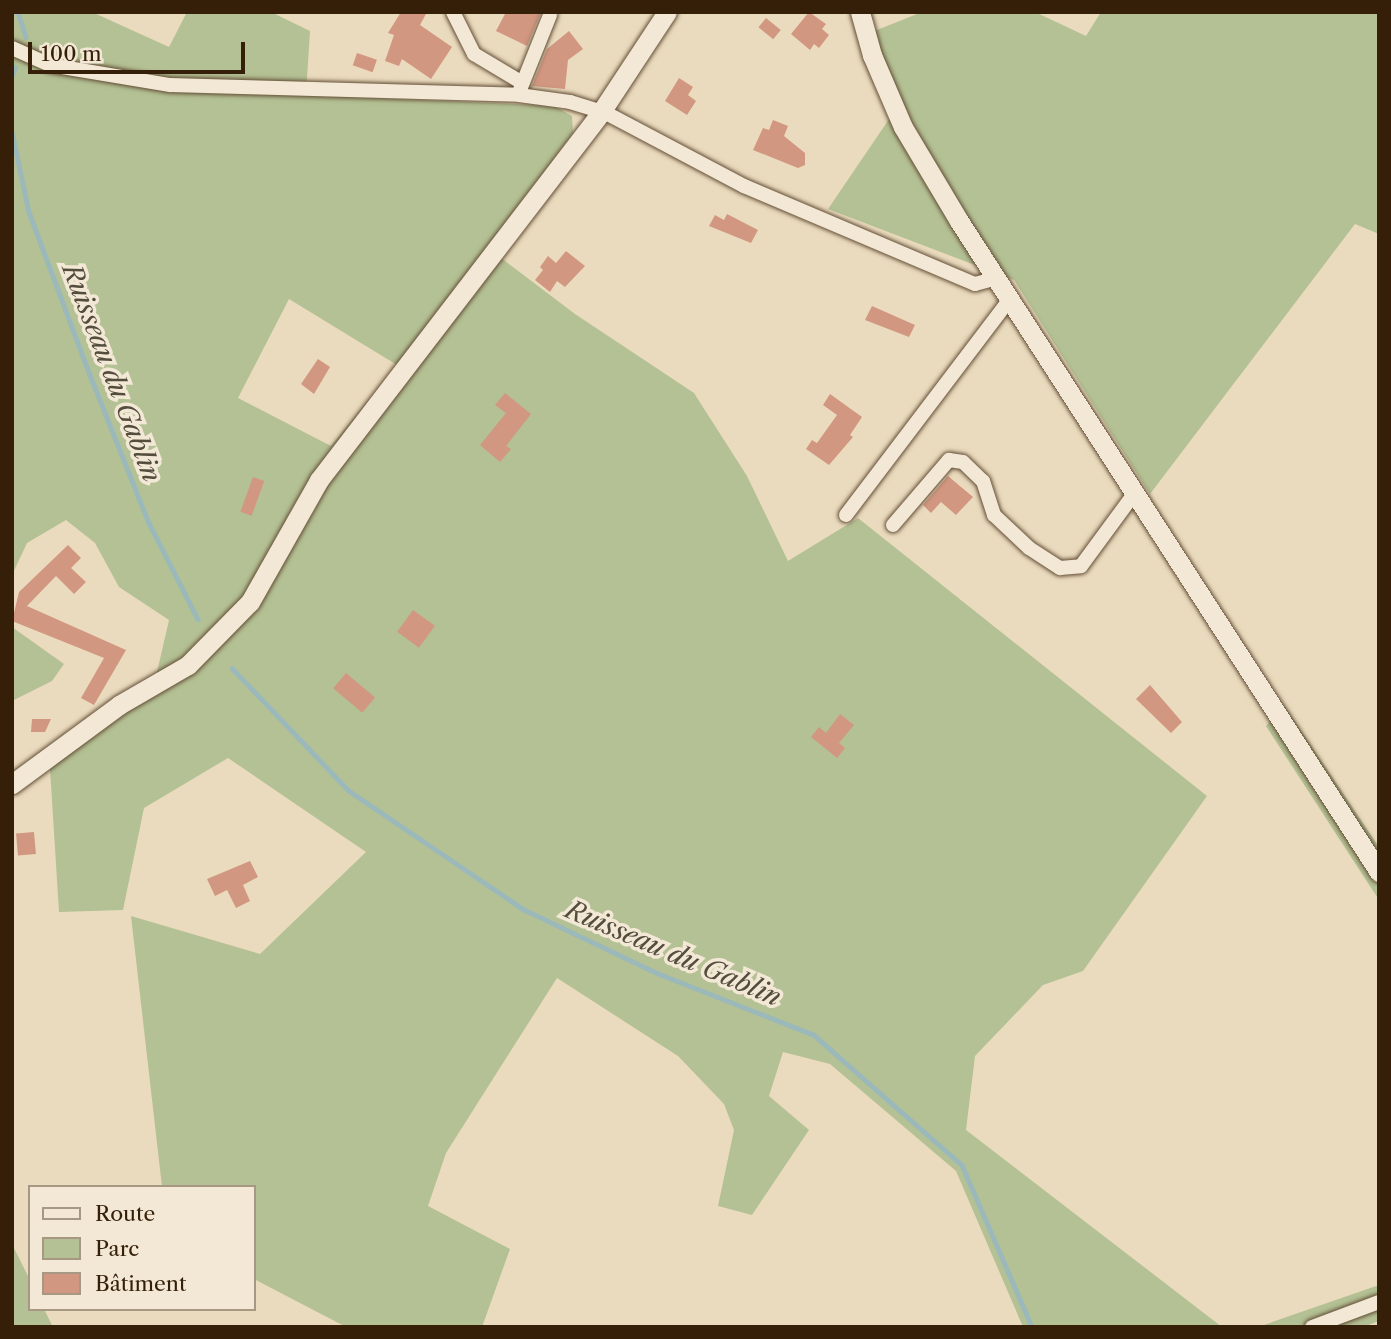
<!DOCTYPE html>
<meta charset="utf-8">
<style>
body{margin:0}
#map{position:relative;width:1391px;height:1339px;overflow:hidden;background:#ebdbbe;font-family:"Libre Caslon Text",serif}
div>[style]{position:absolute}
.green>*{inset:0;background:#b4c194}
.stream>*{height:4.5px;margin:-2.25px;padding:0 2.25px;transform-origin:2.25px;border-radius:2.25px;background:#9bb9ba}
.building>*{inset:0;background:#d29781;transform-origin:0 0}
.roads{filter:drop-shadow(0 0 2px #634e36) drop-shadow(0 0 2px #634e36)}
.street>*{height:14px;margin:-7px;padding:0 7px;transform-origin:7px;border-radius:7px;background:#f2e8d5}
.secondary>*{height:19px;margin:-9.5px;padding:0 9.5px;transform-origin:9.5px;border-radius:9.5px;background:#f2e8d5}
span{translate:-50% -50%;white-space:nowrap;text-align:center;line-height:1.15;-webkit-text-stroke:7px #f2e8d5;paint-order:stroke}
.water-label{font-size:26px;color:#544d3d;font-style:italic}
.frame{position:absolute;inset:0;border:14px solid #361f08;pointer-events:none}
.legend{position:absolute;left:28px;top:1185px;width:228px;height:126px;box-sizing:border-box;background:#f2e8d5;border:2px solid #a79883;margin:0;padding:9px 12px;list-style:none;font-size:21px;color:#361f08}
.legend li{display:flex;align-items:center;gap:14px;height:35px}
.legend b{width:35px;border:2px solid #a79883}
.scale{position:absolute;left:28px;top:42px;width:217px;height:32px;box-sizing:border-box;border:4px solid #361f08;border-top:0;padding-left:9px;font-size:21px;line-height:24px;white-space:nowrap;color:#361f08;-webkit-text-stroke:5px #f2e8d5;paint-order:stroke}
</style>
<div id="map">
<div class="green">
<div style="clip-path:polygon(evenodd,12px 12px,92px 12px,169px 47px,187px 12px,271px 12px,310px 31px,306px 95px,538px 105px,556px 107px,572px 116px,573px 133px,488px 248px,575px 314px,694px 393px,747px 476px,788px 561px,858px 518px,1207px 796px,1083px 971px,1043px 985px,975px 1056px,966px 1130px,1222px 1327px,1023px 1327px,956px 1171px,830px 1064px,783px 1052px,769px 1096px,809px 1130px,752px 1215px,718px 1206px,734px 1130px,724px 1104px,678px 1056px,557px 978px,446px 1153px,428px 1206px,510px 1249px,482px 1327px,346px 1327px,254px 1279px,254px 1187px,162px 1187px,131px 916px,260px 954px,366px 852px,228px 758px,144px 808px,123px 910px,59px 912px,50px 769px,108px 722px,151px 698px,169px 620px,119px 587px,95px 543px,66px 520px,27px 543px,12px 575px,12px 12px,289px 299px,397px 365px,331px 446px,238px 398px,289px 299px)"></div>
<div style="clip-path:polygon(922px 12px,1035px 12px,1086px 36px,1101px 12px,1379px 12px,1379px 234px,1355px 224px,1150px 494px,1014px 280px,828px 209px,900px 103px,862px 36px)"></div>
<div style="clip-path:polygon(12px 627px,64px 664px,52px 681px,12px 701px)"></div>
<div style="clip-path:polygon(1284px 705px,1379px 847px,1379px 900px,1266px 726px)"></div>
<div style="clip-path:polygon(12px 1244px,30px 1280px,30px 1309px,44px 1309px,53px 1327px,12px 1327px)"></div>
<div style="clip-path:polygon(1379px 1285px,1379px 1321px,1363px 1327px,1258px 1327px)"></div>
</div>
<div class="stream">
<div style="left:18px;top:12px;width:26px;rotate:72deg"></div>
<div style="left:12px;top:75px;width:8px;rotate:-67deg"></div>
<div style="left:12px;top:132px;width:82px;rotate:78deg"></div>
<div style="left:29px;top:212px;width:174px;rotate:69.5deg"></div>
<div style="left:90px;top:375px;width:159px;rotate:68.3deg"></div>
<div style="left:149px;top:523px;width:108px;rotate:63deg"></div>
<div style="left:232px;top:668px;width:168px;rotate:46.4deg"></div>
<div style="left:348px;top:790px;width:212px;rotate:34.2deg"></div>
<div style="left:523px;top:909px;width:148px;rotate:25.5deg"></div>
<div style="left:657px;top:973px;width:169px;rotate:21.5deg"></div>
<div style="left:814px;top:1035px;width:197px;rotate:41.3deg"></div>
<div style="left:962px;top:1165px;width:176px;rotate:66.6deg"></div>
</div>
<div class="building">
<div style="clip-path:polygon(401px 12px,427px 12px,420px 25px,452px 47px,431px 79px,402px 59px,399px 66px,385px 61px,394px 35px,388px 33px)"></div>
<div style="clip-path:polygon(506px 12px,541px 12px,527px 46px,496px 31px)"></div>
<div style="clip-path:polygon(809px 12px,826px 24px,822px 29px,829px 35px,819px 48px,814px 44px,810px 50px,791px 34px)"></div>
<div style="left:766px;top:18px;width:19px;height:12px;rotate:39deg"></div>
<div style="clip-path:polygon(569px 31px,583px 49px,568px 60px,565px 89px,532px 86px,547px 49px)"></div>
<div style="left:357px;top:53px;width:21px;height:13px;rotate:19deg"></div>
<div style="clip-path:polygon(679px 78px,693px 87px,688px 95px,696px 101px,687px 115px,665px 101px)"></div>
<div style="clip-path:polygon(773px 120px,788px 126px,784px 136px,805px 153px,805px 165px,798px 168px,753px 150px,763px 128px,769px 130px)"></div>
<div style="clip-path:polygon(727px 214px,758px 230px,751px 243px,709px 226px,715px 215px,724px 220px)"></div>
<div style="clip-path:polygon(566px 251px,585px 266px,565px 287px,557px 281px,550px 292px,535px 280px,543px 270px,540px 267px,548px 256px,556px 263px)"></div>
<div style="clip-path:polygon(872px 306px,915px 325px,909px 337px,865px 320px)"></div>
<div style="clip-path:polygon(318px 359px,330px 367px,314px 394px,301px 384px)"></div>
<div style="clip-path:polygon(505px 393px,531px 414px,506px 446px,511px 449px,500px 462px,480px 445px,506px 413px,495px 405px)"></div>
<div style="clip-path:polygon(830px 394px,862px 417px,850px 435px,853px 437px,829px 465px,806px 449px,812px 440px,817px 443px,837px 415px,823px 405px)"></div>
<div style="clip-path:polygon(948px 476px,973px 497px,956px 515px,941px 502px,931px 513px,923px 505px)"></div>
<div style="left:253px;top:477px;width:12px;height:37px;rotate:20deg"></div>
<div style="clip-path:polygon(68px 545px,81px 558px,71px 568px,86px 582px,74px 594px,56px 576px,27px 606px,126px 650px,94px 705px,81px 698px,104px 658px,12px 621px,19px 592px)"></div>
<div style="left:413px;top:610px;width:27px;height:27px;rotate:36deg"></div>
<div style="left:346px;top:673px;width:38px;height:20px;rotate:40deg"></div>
<div style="clip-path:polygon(1150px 685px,1182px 722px,1171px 733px,1136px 699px)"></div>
<div style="clip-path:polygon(840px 714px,854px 725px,839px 743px,845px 748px,837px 758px,811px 737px,819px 727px,826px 733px)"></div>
<div style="clip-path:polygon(32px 719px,51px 719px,45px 732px,31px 732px)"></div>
<div style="left:34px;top:832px;width:22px;height:18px;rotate:85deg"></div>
<div style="clip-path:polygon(250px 861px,258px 877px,243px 885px,250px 901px,236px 908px,227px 890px,215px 896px,207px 879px)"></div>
</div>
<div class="roads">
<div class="street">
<div style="left:453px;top:12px;width:47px;rotate:63.4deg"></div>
<div style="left:474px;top:54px;width:55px;rotate:30.8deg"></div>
<div style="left:12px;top:48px;width:42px;rotate:24.1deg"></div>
<div style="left:50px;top:65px;width:122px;rotate:9.5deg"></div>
<div style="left:170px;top:85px;width:349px;rotate:1.6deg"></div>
<div style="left:519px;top:95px;width:51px;rotate:7.8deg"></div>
<div style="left:570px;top:102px;width:38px;rotate:17deg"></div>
<div style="left:606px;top:113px;width:156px;rotate:27.9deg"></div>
<div style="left:744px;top:186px;width:251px;rotate:23deg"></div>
<div style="left:975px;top:284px;width:23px;rotate:-15deg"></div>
<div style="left:520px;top:90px;width:81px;rotate:-68.2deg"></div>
<div style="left:846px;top:515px;width:271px;rotate:-52.8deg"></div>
<div style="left:893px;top:525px;width:86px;rotate:-49.3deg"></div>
<div style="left:949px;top:460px;width:14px;rotate:8deg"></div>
<div style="left:963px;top:462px;width:28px;rotate:44deg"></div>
<div style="left:983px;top:481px;width:36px;rotate:72deg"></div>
<div style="left:994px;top:515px;width:48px;rotate:43.3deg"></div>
<div style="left:1029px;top:548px;width:37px;rotate:33deg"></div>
<div style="left:1060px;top:568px;width:21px;rotate:-5deg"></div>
<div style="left:1081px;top:566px;width:93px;rotate:-53.7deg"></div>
<div style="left:1312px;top:1327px;width:72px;rotate:-20.5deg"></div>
</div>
<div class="secondary">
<div style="left:860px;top:12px;width:45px;rotate:74.4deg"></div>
<div style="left:872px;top:55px;width:78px;rotate:66.7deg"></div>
<div style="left:903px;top:127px;width:109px;rotate:59.2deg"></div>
<div style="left:959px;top:221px;width:775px;rotate:57.17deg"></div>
<div style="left:12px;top:784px;width:133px;rotate:-36.4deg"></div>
<div style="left:119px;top:705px;width:80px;rotate:-30.1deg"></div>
<div style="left:188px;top:665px;width:88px;rotate:-45.5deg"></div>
<div style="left:250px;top:602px;width:140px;rotate:-60.5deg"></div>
<div style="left:319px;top:480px;width:464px;rotate:-52.5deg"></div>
<div style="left:601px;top:112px;width:120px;rotate:-56.6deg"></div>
</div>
</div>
<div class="water-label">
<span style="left:111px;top:373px;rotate:69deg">Ruisseau du Gablin</span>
<span style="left:673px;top:954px;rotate:23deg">Ruisseau du Gablin</span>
</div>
<div class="frame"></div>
<ul class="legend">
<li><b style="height:9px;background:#f2e8d5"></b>Route</li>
<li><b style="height:19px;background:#b4c194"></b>Parc</li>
<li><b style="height:19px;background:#d29781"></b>Bâtiment</li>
</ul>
<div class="scale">100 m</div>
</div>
